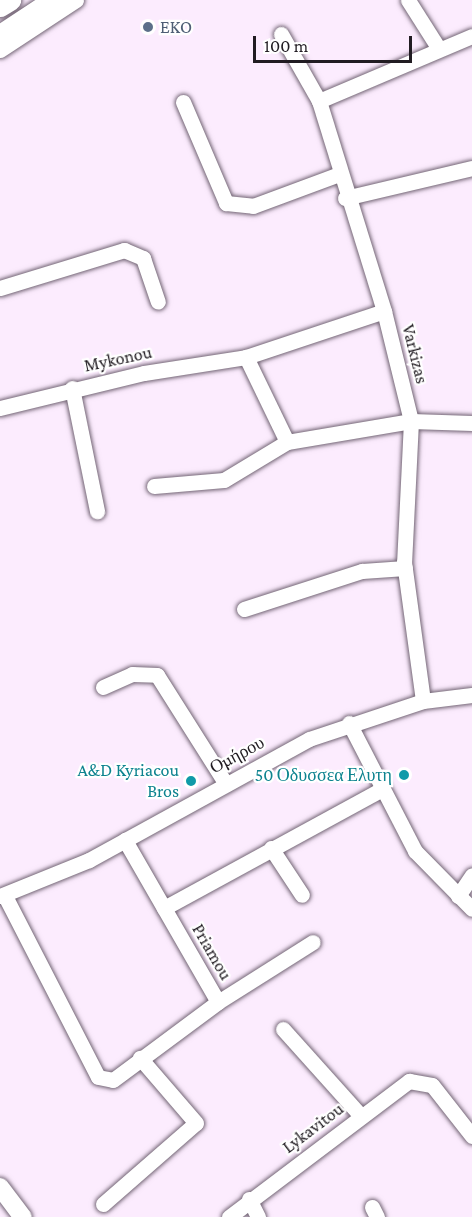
<!DOCTYPE html>
<meta charset="utf-8">
<style>
body{margin:0}
#map{position:relative;width:472px;height:1217px;overflow:hidden;background:#fcecfe;font-family:"Crimson Pro",serif}
div>[style]{position:absolute}
.roads{filter:drop-shadow(0 0 2px #736575) drop-shadow(0 0 2px #736575)}
.minor>*{height:15px;margin:-7.5px;padding:0 7.5px;transform-origin:7.5px;border-radius:7.5px;background:#fff}
.major>*{height:18px;margin:-9px;padding:0 9px;transform-origin:9px;border-radius:9px;background:#fff}
.highway>*{height:21px;margin:-10.5px;padding:0 10.5px;transform-origin:10.5px;border-radius:10.5px;background:#fff}
.dots>*{width:16px;height:16px;translate:-50% -50%;box-sizing:border-box;border:3px solid #fff;border-radius:50%}
span{translate:-50% -50%;white-space:nowrap;text-align:center;line-height:1.15;-webkit-text-stroke:4.5px #fff;paint-order:stroke}
.service-label{font-size:18px;color:#4e5e75}
.left{translate:0 -50%;text-align:left}
.street-label{font-size:18px;color:#211c22}
.culture-label{font-size:18px;color:#0d838f}
.right{translate:-100% -50%;text-align:right}
.scale{position:absolute;left:253px;top:36px;width:159px;height:27px;box-sizing:border-box;border:3px solid #211c22;border-top:0;padding-left:8px;font-size:18px;line-height:21px;white-space:nowrap;color:#211c22;-webkit-text-stroke:4px #fff;paint-order:stroke}
</style>
<div id="map">
<div class="roads">
<div class="minor">
<div style="left:408px;top:0;width:58px;rotate:57.7deg"></div>
<div style="left:281px;top:34px;width:77px;rotate:60.4deg"></div>
<div style="left:319px;top:101px;width:220px;rotate:72.8deg"></div>
<div style="left:384px;top:311px;width:113px;rotate:76.2deg"></div>
<div style="left:411px;top:421px;width:141px;rotate:92.8deg"></div>
<div style="left:404px;top:562px;width:140px;rotate:82.2deg"></div>
<div style="left:0;top:50px;width:91px;rotate:-33.3deg"></div>
<div style="left:319px;top:101px;width:166px;rotate:-23deg"></div>
<div style="left:183px;top:102px;width:110px;rotate:66.9deg"></div>
<div style="left:226px;top:203px;width:27px;rotate:6deg"></div>
<div style="left:253px;top:206px;width:92px;rotate:-20.4deg"></div>
<div style="left:345px;top:198px;width:130px;rotate:-13.3deg"></div>
<div style="left:0;top:288px;width:130px;rotate:-17deg"></div>
<div style="left:124px;top:250px;width:21px;rotate:23deg"></div>
<div style="left:143px;top:258px;width:46px;rotate:71.2deg"></div>
<div style="left:246px;top:357px;width:94px;rotate:64.2deg"></div>
<div style="left:72px;top:388px;width:126px;rotate:78.5deg"></div>
<div style="left:0;top:408px;width:148px;rotate:-13.7deg"></div>
<div style="left:144px;top:373px;width:103px;rotate:-8.9deg"></div>
<div style="left:246px;top:357px;width:145px;rotate:-18.4deg"></div>
<div style="left:154px;top:486px;width:70px;rotate:-4.9deg"></div>
<div style="left:224px;top:480px;width:74px;rotate:-31.1deg"></div>
<div style="left:287px;top:442px;width:126px;rotate:-9.6deg"></div>
<div style="left:411px;top:421px;width:61px;rotate:1.9deg"></div>
<div style="left:244px;top:609px;width:124px;rotate:-17.9deg"></div>
<div style="left:362px;top:571px;width:43px;rotate:-4deg"></div>
<div style="left:103px;top:687px;width:32px;rotate:-24deg"></div>
<div style="left:132px;top:674px;width:25px;rotate:2deg"></div>
<div style="left:157px;top:675px;width:129px;rotate:57.7deg"></div>
<div style="left:349px;top:723px;width:144px;rotate:62.7deg"></div>
<div style="left:415px;top:851px;width:81px;rotate:45.5deg"></div>
<div style="left:271px;top:848px;width:56px;rotate:56.6deg"></div>
<div style="left:0;top:896px;width:96px;rotate:-22deg"></div>
<div style="left:89px;top:860px;width:251px;rotate:-28.8deg"></div>
<div style="left:309px;top:739px;width:120px;rotate:-18.4deg"></div>
<div style="left:423px;top:701px;width:49px;rotate:-7deg"></div>
<div style="left:5px;top:896px;width:203px;rotate:62.8deg"></div>
<div style="left:98px;top:1077px;width:15px;rotate:11deg"></div>
<div style="left:113px;top:1080px;width:131px;rotate:-36.6deg"></div>
<div style="left:218px;top:1002px;width:187px;rotate:-119.9deg"></div>
<div style="left:458px;top:896px;width:25px;rotate:-56deg"></div>
<div style="left:164px;top:908px;width:246px;rotate:-28.6deg"></div>
<div style="left:218px;top:1002px;width:112px;rotate:-32.3deg"></div>
<div style="left:283px;top:1029px;width:117px;rotate:48.1deg"></div>
<div style="left:249px;top:1199px;width:20px;rotate:63deg"></div>
<div style="left:103px;top:1204px;width:123px;rotate:-41.1deg"></div>
<div style="left:196px;top:1123px;width:86px;rotate:-130.7deg"></div>
<div style="left:372px;top:1207px;width:11px;rotate:63deg"></div>
<div style="left:229px;top:1217px;width:226px;rotate:-37.1deg"></div>
<div style="left:409px;top:1081px;width:23px;rotate:10deg"></div>
<div style="left:432px;top:1085px;width:65px;rotate:51.9deg"></div>
</div>
<div class="major">
<div style="left:0;top:1187px;width:38px;rotate:53deg"></div>
</div>
<div class="highway">
<div style="left:0;top:6px;width:12px;rotate:-31deg"></div>
<div style="left:0;top:35px;width:64px;rotate:-33.4deg"></div>
</div>
</div>
<div class="dots">
<div style="left:148px;top:27px;background:#5c6f8a"></div>
<div style="left:404px;top:775px;background:#0f9aa8"></div>
<div style="left:191px;top:781px;background:#0f9aa8"></div>
</div>
<div class="service-label">
<span class="left" style="left:160px;top:27px">EKO</span>
</div>
<div class="street-label">
<span style="left:415px;top:354px;rotate:76deg">Varkizas</span>
<span style="left:118px;top:359px;rotate:-12deg">Mykonou</span>
<span style="left:237px;top:755px;rotate:-28deg">Ομήρου</span>
<span style="left:212px;top:952px;rotate:60deg">Priamou</span>
<span style="left:313px;top:1128px;rotate:-37deg">Lykavitou</span>
</div>
<div class="culture-label">
<span class="right" style="left:179px;top:781px">A&amp;D Kyriacou<br>Bros</span>
<span class="right" style="left:392px;top:775px">50 Οδυσσεα Ελυτη</span>
</div>
<div class="scale">100 m</div>
</div>
